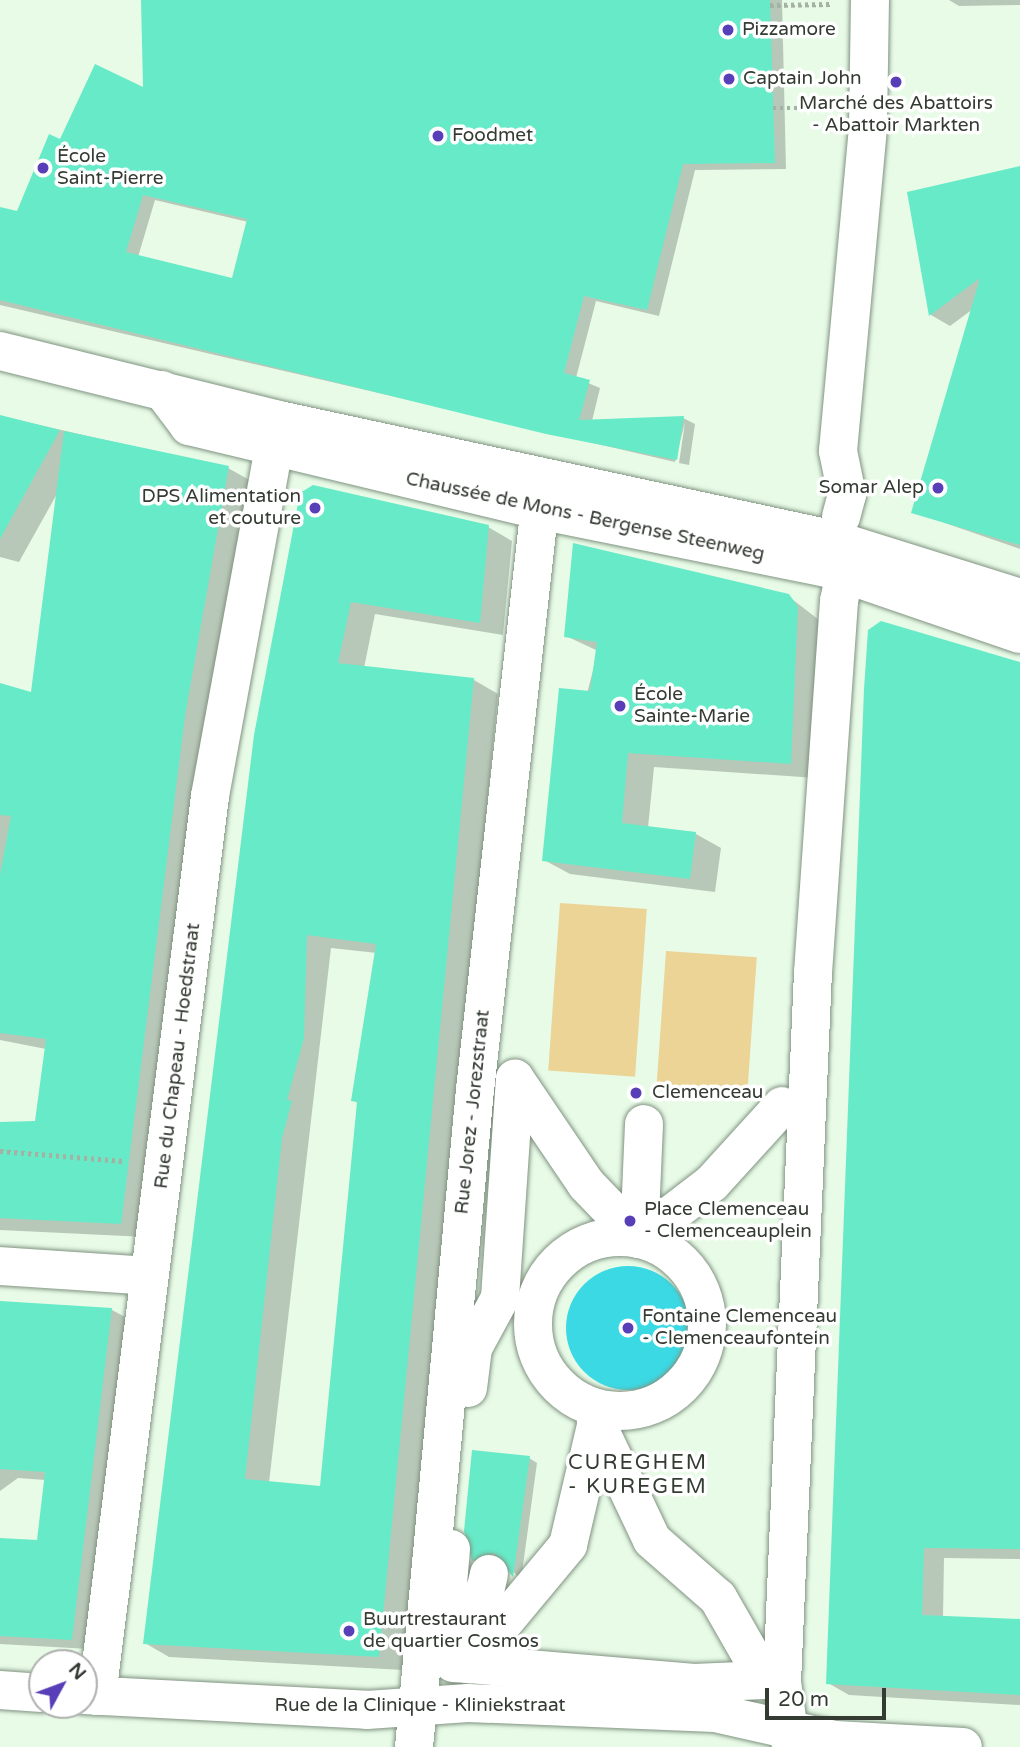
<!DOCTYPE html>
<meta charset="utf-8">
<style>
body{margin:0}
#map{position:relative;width:1020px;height:1747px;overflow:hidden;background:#e7fbe7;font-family:"Varela Round",sans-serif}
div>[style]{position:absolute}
.green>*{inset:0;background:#ecd396;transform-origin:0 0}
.water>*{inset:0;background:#3bd9e4}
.round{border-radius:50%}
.shadow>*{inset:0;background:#0003}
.building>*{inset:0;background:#67eac8}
.path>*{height:4.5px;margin-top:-2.25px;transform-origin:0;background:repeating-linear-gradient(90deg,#a3b2a3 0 3.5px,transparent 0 7px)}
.roads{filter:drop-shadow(0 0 2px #819381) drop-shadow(0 0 2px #819381)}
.minor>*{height:38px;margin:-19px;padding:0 19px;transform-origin:19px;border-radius:19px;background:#fff}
.minor>.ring{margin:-19px;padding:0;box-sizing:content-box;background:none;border:38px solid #fff;border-radius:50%}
.major>*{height:38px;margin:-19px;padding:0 19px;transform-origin:19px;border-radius:19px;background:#fff}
.dots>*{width:19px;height:19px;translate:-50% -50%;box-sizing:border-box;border:4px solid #fff;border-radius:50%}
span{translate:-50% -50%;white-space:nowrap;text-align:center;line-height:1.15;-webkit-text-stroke:7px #fff;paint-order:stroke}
.poi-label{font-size:19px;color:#343b33}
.left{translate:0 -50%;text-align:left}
.right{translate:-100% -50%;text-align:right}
.street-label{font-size:19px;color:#343b33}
.neighbourhood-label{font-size:21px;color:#343b33;letter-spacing:2px}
.north{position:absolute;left:28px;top:1649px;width:70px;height:70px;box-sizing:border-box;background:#fff;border:2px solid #aeb1ad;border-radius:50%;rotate:49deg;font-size:19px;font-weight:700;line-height:28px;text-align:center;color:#343b33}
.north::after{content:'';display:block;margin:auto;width:24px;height:32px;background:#583fb7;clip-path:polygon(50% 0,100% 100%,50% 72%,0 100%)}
.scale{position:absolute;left:765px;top:1688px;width:121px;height:32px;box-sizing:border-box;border:4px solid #343b33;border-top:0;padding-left:9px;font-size:21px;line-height:24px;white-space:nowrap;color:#343b33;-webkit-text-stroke:5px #fff;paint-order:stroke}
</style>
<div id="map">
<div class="green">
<div style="left:560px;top:903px;width:87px;height:168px;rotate:4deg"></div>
<div style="left:666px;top:951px;width:91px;height:134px;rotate:4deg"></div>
</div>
<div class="water">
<div class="round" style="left:566px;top:1266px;width:124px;height:124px"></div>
</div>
<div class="shadow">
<div style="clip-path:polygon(evenodd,144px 0,782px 0,786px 169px,695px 170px,659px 316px,596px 301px,576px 378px,600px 388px,592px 421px,683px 418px,695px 424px,689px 465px,679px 463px,685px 422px,675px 462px,0 305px,0 208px,18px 213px,61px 142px,145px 90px,144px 0,155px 200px,248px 222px,233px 281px,138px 257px,155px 200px)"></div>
<div style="clip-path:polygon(949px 0,1020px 0,1020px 5px,959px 6px)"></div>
<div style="clip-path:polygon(1020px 168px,1020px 549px,913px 512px,973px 309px,950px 326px,931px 315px,909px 193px)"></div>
<div style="clip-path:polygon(0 416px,228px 468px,253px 482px,146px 1237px,0 1230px,0 1127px,36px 1123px,46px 1049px,0 1040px,0 684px,33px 694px,58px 492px,19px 562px,0 557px)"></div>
<div style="clip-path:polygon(evenodd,301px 494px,488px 527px,512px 541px,503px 635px,375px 614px,364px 668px,474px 680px,498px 694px,403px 1670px,169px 1657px,145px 1643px,301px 494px,331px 948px,377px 953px,353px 1100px,359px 1104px,321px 1488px,269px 1483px,331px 948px)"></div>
<div style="clip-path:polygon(788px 596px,823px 623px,816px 778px,654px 767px,648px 828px,696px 834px,721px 848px,715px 892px,570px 874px,544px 860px,598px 651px,566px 636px)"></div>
<div style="clip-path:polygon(1020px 663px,1020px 1559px,944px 1558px,943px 1618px,1020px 1621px,1020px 1705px,849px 1695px,828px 1683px)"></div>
<div style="clip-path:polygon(0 1303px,112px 1310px,129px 1319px,89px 1649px,0 1644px,0 1547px,38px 1542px,45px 1480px,18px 1478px,0 1491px)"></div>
<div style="clip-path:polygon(529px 1458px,537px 1463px,521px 1580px,501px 1558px,482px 1565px,473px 1560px)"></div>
</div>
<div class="building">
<div style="clip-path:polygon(evenodd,141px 0,770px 0,775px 163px,683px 164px,647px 310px,584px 296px,564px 373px,590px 380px,579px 420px,684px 416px,677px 460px,546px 434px,0 300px,0 207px,17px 211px,49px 134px,60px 139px,95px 64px,143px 87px,141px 0,143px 195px,247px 219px,232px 278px,126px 252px,143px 195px)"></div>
<div style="clip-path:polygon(1020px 166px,1020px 545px,911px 513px,980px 278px,929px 316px,907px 192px)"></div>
<div style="clip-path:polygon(0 415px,60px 430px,0 539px)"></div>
<div style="clip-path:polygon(64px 431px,229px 466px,185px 716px,121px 1224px,0 1218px,0 1122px,35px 1121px,46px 1039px,0 1033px,0 875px,11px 816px,0 815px,0 683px,31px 692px)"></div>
<div style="clip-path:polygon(evenodd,313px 485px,489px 525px,480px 623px,351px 602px,338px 663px,474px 678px,379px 1657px,143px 1644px,254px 735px,300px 493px,313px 485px,307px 935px,376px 944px,351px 1101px,357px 1102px,320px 1486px,245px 1479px,282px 1138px,292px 1101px,287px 1100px,304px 1038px,307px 935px)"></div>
<div style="clip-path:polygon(573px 543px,789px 594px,798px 607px,791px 764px,628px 753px,622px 823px,696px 832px,690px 879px,542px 861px,559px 688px,590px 691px,597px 642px,564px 637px)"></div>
<div style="clip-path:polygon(881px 621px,1020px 662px,1020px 1549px,924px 1548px,922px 1615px,1020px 1619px,1020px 1695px,826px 1684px,864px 689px,868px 630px)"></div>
<div style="clip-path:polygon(0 1301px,112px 1308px,72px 1640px,0 1636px,0 1538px,37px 1540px,45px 1472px,0 1469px)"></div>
<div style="clip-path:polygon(472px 1450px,530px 1456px,513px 1577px,494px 1553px,472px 1561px,464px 1531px)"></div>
</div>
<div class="path">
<div style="left:770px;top:5px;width:61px;rotate:-0.9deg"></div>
<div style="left:773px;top:108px;width:56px"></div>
<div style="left:0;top:1151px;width:125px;rotate:4.6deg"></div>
</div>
<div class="roads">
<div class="minor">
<div style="left:162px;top:390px;width:45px;rotate:53.1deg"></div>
<div style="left:189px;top:426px;width:360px;rotate:13.5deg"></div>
<div style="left:539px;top:510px;width:294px;rotate:11.4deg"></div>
<div style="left:827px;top:568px;width:204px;rotate:18.9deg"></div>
<div style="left:841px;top:517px;width:23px;rotate:-75deg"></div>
<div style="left:847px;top:495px;width:45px;rotate:-101.6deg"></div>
<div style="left:838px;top:451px;width:326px;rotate:-84.7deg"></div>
<div style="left:868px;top:126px;width:126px;rotate:-89.1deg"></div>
<div style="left:515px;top:1079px;width:127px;rotate:55.9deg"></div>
<div style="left:586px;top:1184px;width:76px;rotate:46.1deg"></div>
<div style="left:639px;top:1239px;width:115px;rotate:-87.5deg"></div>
<div class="ring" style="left:533px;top:1237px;width:136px;height:136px"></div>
<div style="left:639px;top:1239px;width:92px;rotate:-37.5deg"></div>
<div style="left:712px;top:1183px;width:104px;rotate:-47.7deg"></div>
<div style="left:0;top:1266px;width:149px;rotate:3.8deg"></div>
<div style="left:468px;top:1388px;width:40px;rotate:-82.9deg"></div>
<div style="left:473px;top:1348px;width:57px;rotate:-61.6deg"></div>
<div style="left:500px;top:1298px;width:220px;rotate:-86.1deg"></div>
<div style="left:451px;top:1549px;width:33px;rotate:95deg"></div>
<div style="left:448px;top:1582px;width:85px;rotate:75.6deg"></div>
<div style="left:471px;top:1655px;width:83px;rotate:-77.5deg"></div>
<div style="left:453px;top:1663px;width:16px;rotate:4deg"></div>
<div style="left:469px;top:1664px;width:155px;rotate:-50.2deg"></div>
<div style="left:568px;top:1545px;width:136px;rotate:-76.8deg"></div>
<div style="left:469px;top:1664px;width:226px;rotate:4.8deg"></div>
<div style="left:694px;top:1683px;width:71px;rotate:-2.4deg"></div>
<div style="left:765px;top:1680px;width:95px;rotate:-119.8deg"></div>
<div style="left:718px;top:1598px;width:88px;rotate:-138.7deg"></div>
<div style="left:652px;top:1540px;width:131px;rotate:-115.4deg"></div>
<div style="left:0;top:1690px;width:42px;rotate:4.1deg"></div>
<div style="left:84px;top:1695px;width:283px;rotate:3deg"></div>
<div style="left:367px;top:1710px;width:101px;rotate:-4deg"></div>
<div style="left:468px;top:1703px;width:247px;rotate:2.3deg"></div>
<div style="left:715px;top:1713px;width:123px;rotate:12.7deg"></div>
<div style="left:835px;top:1740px;width:128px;rotate:3.1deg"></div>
<div style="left:97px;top:1696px;width:907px;rotate:-82.84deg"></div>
<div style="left:210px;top:796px;width:382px;rotate:-79.6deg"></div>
<div style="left:414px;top:1747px;width:660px;rotate:-84.7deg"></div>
<div style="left:475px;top:1090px;width:616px;rotate:-83.66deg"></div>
<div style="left:791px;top:1747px;width:66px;rotate:-97.9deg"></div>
<div style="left:782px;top:1682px;width:710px;rotate:-87.5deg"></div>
<div style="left:813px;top:973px;width:373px;rotate:-86deg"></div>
<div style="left:839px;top:601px;width:57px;rotate:-77.9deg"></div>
</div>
<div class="major">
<div style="left:0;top:351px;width:287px;rotate:13.9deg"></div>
<div style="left:279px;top:420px;width:569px;rotate:12.18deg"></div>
<div style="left:835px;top:540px;width:194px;rotate:17.4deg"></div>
</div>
</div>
<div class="dots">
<div style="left:728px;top:30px;background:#583fb7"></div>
<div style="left:729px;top:79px;background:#583fb7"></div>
<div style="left:896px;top:82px;background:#583fb7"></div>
<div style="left:438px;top:136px;background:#583fb7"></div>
<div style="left:43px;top:168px;background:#583fb7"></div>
<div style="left:938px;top:488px;background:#583fb7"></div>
<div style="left:315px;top:508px;background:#583fb7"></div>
<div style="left:620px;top:706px;background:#583fb7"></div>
<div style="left:636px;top:1093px;background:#583fb7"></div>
<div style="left:630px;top:1221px;background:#583fb7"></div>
<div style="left:628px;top:1328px;background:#583fb7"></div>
<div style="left:349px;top:1631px;background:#583fb7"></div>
</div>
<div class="poi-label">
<span class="left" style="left:742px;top:30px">Pizzamore</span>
<span class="left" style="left:743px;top:79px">Captain John</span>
<span style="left:896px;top:115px">Marché des Abattoirs<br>- Abattoir Markten</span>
<span class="left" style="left:452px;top:136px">Foodmet</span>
<span class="left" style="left:57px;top:168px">École<br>Saint-Pierre</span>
<span class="right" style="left:924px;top:488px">Somar Alep</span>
<span class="right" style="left:301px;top:508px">DPS Alimentation<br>et couture</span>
<span class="left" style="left:634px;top:706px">École<br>Sainte-Marie</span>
<span class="left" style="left:652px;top:1093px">Clemenceau</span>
<span class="left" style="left:644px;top:1221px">Place Clemenceau<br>- Clemenceauplein</span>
<span class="left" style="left:642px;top:1328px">Fontaine Clemenceau<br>- Clemenceaufontein</span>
<span class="left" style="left:363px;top:1631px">Buurtrestaurant<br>de quartier Cosmos</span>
</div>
<div class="street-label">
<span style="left:585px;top:517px;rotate:12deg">Chaussée de Mons - Bergense Steenweg</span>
<span style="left:178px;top:1056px;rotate:-83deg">Rue du Chapeau - Hoedstraat</span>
<span style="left:473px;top:1112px;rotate:-84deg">Rue Jorez - Jorezstraat</span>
<span style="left:420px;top:1706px">Rue de la Clinique - Kliniekstraat</span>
</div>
<div class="neighbourhood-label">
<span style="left:638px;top:1475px">CUREGHEM<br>- KUREGEM</span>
</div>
<div class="north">N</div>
<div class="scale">20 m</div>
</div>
